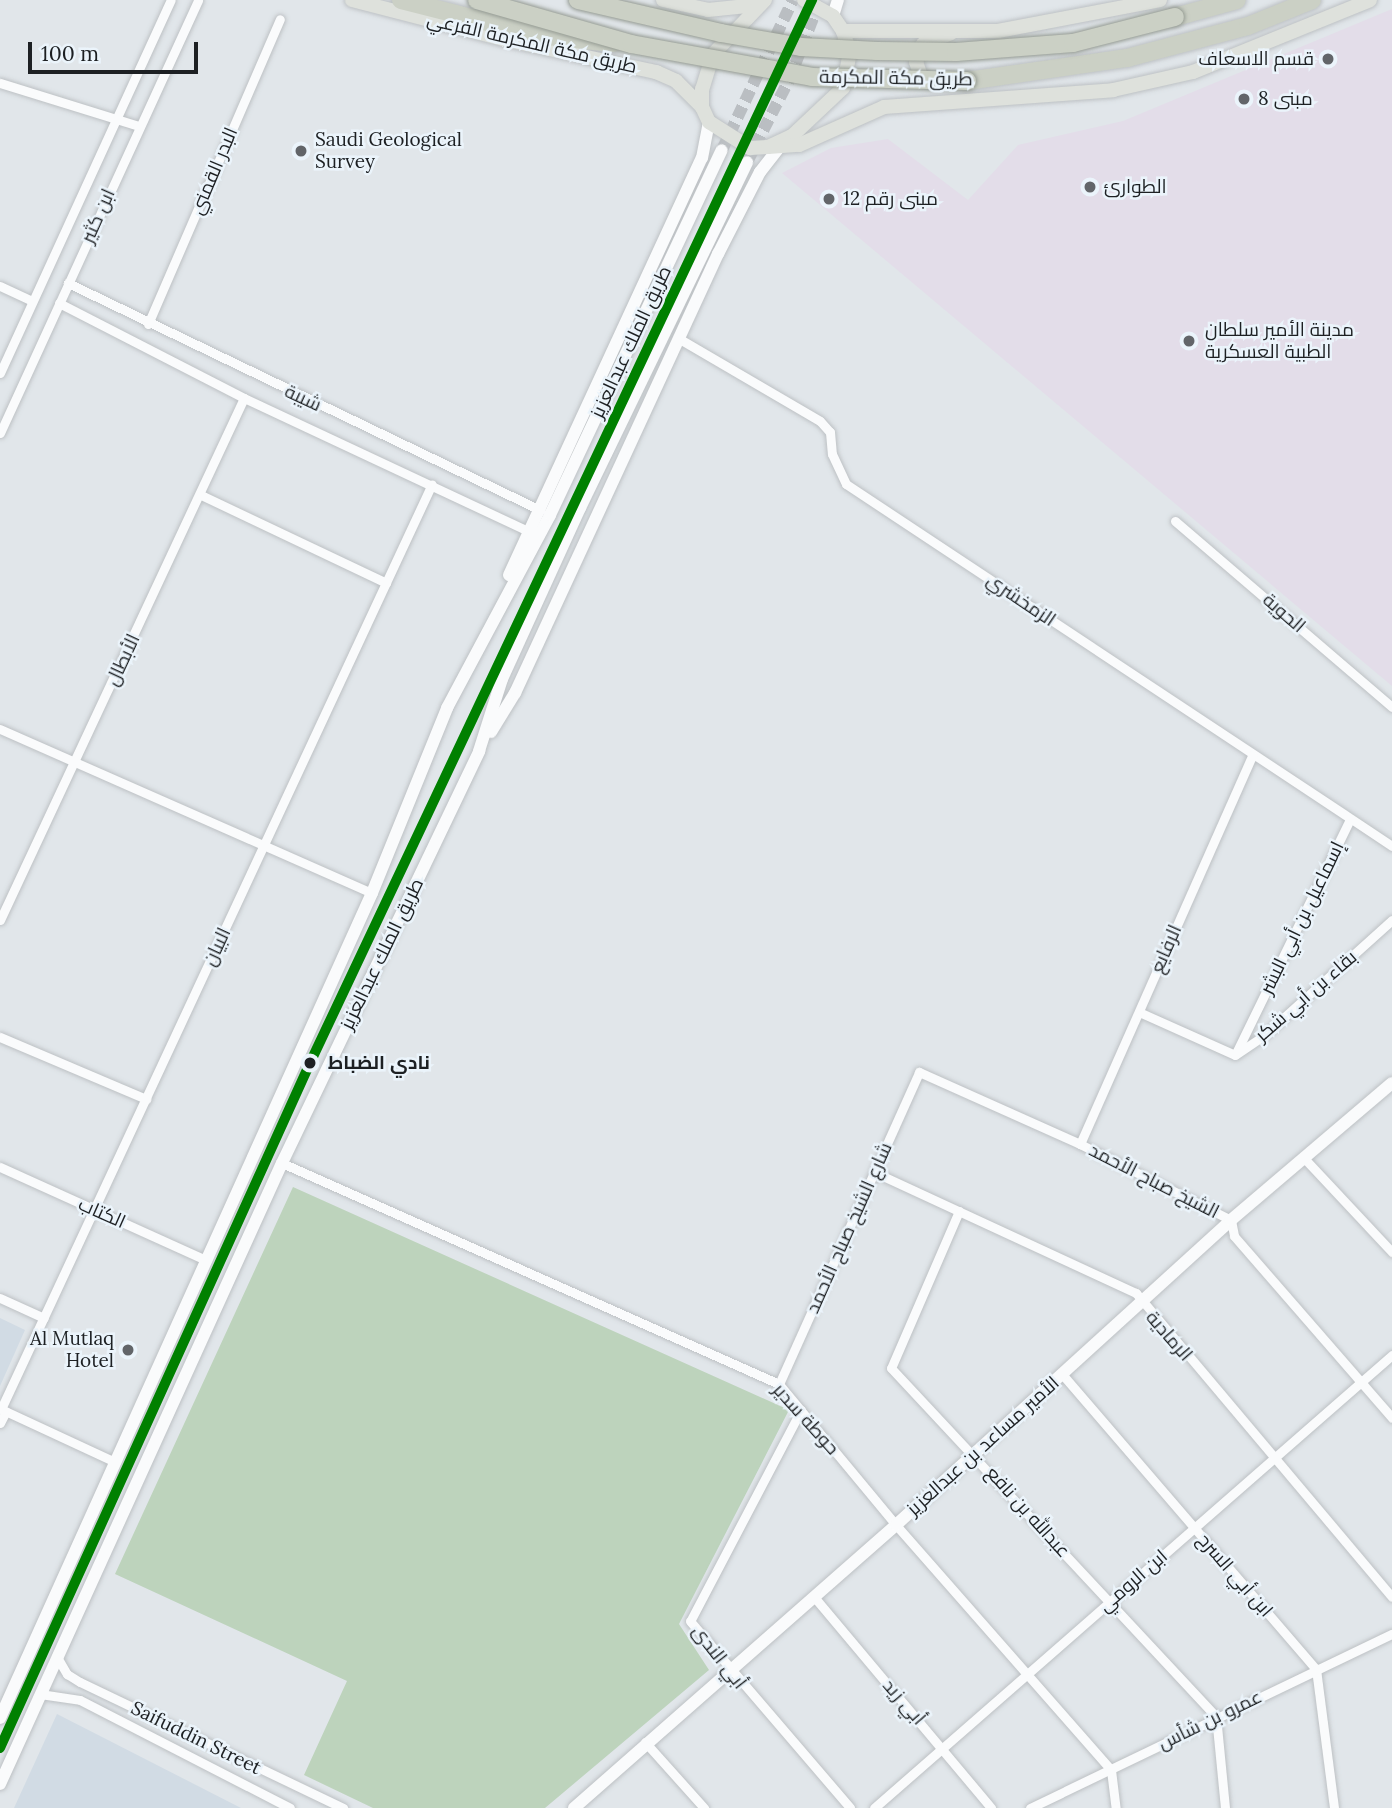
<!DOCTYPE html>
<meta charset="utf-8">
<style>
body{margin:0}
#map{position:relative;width:1392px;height:1808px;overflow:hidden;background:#e1e6ea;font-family:Lora,Cairo,serif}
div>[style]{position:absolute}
.built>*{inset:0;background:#d1dbe4}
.medical>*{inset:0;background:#e3dde9}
.green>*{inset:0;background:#bdd3bc}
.secondary-tunnel>*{height:12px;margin-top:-6px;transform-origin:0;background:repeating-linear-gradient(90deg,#babec2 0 12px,transparent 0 18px)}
.roads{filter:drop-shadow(0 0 2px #bdc1c4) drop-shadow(0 0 2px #bdc1c4)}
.street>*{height:9px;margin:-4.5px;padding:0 4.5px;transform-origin:4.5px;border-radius:4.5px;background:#fafbfc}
.secondary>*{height:12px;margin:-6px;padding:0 6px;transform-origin:6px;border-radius:6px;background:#fafbfc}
.primary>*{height:14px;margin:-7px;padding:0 7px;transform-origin:7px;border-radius:7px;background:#dee1dc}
.highway>*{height:18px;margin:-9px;padding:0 9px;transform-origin:9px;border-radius:9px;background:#cbd0c5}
.bridges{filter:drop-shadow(0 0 2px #959b93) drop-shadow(0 0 2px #959b93)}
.highway-bridge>*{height:18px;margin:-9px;padding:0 9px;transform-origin:9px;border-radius:9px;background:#cbd0c5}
.metro-1>*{height:10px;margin:-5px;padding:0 5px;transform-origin:5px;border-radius:5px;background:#008000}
.dots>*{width:19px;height:19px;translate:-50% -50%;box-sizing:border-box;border:4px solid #ebf4fb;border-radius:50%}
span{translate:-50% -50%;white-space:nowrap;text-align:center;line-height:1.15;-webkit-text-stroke:5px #ebf4fb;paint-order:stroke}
.street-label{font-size:19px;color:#1d2023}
.poi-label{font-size:19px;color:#1d2023}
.right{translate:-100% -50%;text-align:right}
.left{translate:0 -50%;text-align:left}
.stop-label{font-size:19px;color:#1d2023;font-weight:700}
.scale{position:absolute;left:28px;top:42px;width:170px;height:32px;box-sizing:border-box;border:4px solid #1d2023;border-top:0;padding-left:9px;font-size:21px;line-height:24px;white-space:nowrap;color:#1d2023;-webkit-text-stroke:5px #ebf4fb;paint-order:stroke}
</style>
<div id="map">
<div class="built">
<div style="clip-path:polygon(0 1318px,25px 1330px,0 1386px)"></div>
<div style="clip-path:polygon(57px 1714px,241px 1808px,14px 1808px)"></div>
</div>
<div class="medical">
<div style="clip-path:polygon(1392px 9px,1392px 686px,782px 173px,831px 148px,888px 139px,968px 200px,1018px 145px,1123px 121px)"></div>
</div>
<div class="green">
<div style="clip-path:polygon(293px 1187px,789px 1410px,679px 1624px,709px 1670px,545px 1808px,373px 1808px,304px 1775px,347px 1681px,115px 1574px)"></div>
</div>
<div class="secondary-tunnel">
<div style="left:722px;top:150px;width:166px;rotate:-64.7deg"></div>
<div style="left:747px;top:162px;width:92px;rotate:-62.9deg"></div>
<div style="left:789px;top:80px;width:86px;rotate:-68.8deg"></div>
</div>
<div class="roads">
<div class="street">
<div style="left:0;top:83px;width:145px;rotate:17.2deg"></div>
<div style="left:68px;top:283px;width:524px;rotate:25.68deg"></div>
<div style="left:0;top:286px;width:35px;rotate:25deg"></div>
<div style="left:59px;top:303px;width:208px;rotate:27.2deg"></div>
<div style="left:244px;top:398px;width:316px;rotate:25.1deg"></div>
<div style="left:148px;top:324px;width:332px;rotate:-66.6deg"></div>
<div style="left:678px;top:338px;width:164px;rotate:30.3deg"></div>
<div style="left:820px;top:421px;width:15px;rotate:48deg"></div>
<div style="left:830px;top:432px;width:22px;rotate:85deg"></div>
<div style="left:832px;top:454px;width:33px;rotate:65deg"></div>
<div style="left:846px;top:484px;width:655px;rotate:33.54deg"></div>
<div style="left:0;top:373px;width:410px;rotate:-65.4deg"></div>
<div style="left:0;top:433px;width:476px;rotate:-65.4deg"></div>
<div style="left:201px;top:495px;width:205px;rotate:25.4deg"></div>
<div style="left:1175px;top:521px;width:286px;rotate:40.6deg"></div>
<div style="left:0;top:729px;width:407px;rotate:23.8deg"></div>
<div style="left:0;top:920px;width:576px;rotate:-64.95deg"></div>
<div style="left:1139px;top:1012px;width:105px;rotate:24.1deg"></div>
<div style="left:1235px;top:1055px;width:32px;rotate:-34deg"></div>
<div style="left:1262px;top:1037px;width:175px;rotate:-42deg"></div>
<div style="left:0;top:1037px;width:159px;rotate:23deg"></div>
<div style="left:1236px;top:1053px;width:260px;rotate:-64deg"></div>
<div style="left:1080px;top:1144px;width:425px;rotate:-66.1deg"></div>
<div style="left:1304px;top:1158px;width:129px;rotate:46.9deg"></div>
<div style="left:282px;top:1163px;width:544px;rotate:23.97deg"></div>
<div style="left:779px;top:1384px;width:183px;rotate:50.3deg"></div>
<div style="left:896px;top:1525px;width:326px;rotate:48.7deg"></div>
<div style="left:1111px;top:1770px;width:38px;rotate:83deg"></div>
<div style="left:0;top:1167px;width:224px;rotate:24.3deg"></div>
<div style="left:874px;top:1172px;width:289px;rotate:24.8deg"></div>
<div style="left:1136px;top:1293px;width:397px;rotate:49.9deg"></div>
<div style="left:959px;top:1211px;width:171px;rotate:113.4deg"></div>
<div style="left:891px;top:1368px;width:476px;rotate:47deg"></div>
<div style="left:1216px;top:1716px;width:92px;rotate:84.4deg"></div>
<div style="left:0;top:1298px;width:48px;rotate:24.4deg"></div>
<div style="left:1062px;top:1374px;width:389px;rotate:49.3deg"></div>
<div style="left:1316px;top:1669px;width:140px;rotate:82.6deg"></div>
<div style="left:779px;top:1384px;width:342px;rotate:-65.8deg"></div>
<div style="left:919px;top:1072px;width:176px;rotate:24.1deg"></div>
<div style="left:1080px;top:1144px;width:169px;rotate:26.7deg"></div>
<div style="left:1231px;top:1220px;width:16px;rotate:79deg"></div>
<div style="left:1234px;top:1236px;width:241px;rotate:49deg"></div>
<div style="left:801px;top:1410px;width:238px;rotate:117.7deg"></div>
<div style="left:690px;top:1621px;width:246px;rotate:49.4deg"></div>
<div style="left:0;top:1423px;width:13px;rotate:-63deg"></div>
<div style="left:113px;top:1461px;width:123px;rotate:-155.1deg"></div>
<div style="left:1px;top:1409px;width:1020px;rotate:-65.02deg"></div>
<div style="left:815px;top:1598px;width:274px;rotate:50deg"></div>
<div style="left:57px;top:1657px;width:20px;rotate:60deg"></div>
<div style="left:67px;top:1674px;width:15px;rotate:32deg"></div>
<div style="left:80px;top:1682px;width:292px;rotate:25.6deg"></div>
<div style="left:40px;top:1694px;width:40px;rotate:8.5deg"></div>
<div style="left:80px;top:1700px;width:236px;rotate:27.2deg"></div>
<div style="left:645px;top:1742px;width:89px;rotate:48.2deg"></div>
<div style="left:874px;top:1808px;width:688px;rotate:-41.17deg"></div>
<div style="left:1030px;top:1808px;width:402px;rotate:-25.7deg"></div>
</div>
<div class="secondary">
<div style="left:833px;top:16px;width:17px;rotate:-73deg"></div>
<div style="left:509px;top:575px;width:459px;rotate:-65.2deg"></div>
<div style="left:702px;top:158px;width:37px;rotate:-79deg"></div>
<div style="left:491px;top:732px;width:46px;rotate:-58.4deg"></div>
<div style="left:515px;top:693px;width:484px;rotate:-65.2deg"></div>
<div style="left:718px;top:254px;width:92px;rotate:-62.9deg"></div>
<div style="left:760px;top:172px;width:39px;rotate:-52deg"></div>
<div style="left:0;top:1718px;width:905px;rotate:-65.73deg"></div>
<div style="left:372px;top:893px;width:200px;rotate:-67.9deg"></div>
<div style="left:447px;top:708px;width:219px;rotate:-61.9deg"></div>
<div style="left:550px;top:515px;width:403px;rotate:-64.8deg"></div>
<div style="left:0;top:1784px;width:682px;rotate:-65.58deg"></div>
<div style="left:282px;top:1163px;width:457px;rotate:-64.4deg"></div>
<div style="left:479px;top:751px;width:76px;rotate:-72.3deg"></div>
<div style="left:502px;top:679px;width:188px;rotate:-65.5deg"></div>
<div style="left:580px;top:508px;width:384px;rotate:-64.2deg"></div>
<div style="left:574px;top:1808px;width:429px;rotate:-41.3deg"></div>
<div style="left:896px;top:1525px;width:453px;rotate:-42.3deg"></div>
<div style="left:1231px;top:1220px;width:211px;rotate:-40.4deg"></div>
</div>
<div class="primary">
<div style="left:352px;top:0;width:156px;rotate:14.5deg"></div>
<div style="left:503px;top:39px;width:157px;rotate:12.2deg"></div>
<div style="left:656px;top:72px;width:22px;rotate:24deg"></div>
<div style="left:676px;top:81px;width:37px;rotate:45deg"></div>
<div style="left:663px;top:0;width:46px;rotate:12.5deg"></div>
<div style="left:708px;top:10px;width:49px;rotate:-5.8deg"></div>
<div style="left:765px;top:0;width:75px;rotate:133.9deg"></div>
<div style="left:713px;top:54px;width:37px;rotate:107deg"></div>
<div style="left:702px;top:89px;width:18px;rotate:90deg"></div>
<div style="left:702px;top:107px;width:17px;rotate:65deg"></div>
<div style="left:709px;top:122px;width:49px;rotate:32.4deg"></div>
<div style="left:750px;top:148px;width:18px;rotate:-3deg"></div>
<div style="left:768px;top:147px;width:26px;rotate:-25deg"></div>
<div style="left:792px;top:136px;width:70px;rotate:-43.3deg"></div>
<div style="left:843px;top:88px;width:36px;rotate:-79deg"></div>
<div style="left:850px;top:53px;width:23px;rotate:-108deg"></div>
<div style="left:843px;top:31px;width:18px;rotate:-124deg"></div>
<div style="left:833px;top:16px;width:33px;rotate:-151deg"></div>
<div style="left:843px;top:31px;width:155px"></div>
<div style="left:998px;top:31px;width:165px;rotate:-10.8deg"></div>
<div style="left:933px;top:82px;width:13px;rotate:-157deg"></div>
<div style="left:921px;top:77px;width:16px;rotate:-108deg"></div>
<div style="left:916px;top:62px;width:19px;rotate:-69deg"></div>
<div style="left:923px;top:44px;width:30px;rotate:-21deg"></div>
<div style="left:768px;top:147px;width:31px;rotate:-4deg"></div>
<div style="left:799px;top:145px;width:93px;rotate:-24.1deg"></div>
<div style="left:884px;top:107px;width:230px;rotate:-4.2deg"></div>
<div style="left:1113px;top:90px;width:82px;rotate:-12.7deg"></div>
<div style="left:1193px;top:72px;width:191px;rotate:-22.1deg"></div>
</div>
<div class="highway">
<div style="left:401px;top:0;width:141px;rotate:14.3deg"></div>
<div style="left:538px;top:35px;width:75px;rotate:6.1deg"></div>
<div style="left:1175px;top:17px;width:64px;rotate:-15.3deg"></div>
<div style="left:967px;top:81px;width:162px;rotate:-8.2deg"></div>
<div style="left:1127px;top:58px;width:125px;rotate:-14.8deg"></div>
<div style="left:1248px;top:26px;width:69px;rotate:-22.1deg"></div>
</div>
</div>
<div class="bridges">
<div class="highway-bridge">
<div style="left:477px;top:0;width:160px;rotate:15.9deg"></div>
<div style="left:631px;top:44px;width:184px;rotate:10.3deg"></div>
<div style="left:812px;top:77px;width:155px;rotate:1.5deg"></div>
<div style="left:578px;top:0;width:147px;rotate:13deg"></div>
<div style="left:721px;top:33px;width:81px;rotate:9.9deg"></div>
<div style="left:801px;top:47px;width:76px;rotate:3deg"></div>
<div style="left:877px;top:51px;width:79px;rotate:0.7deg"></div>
<div style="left:956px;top:52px;width:117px;rotate:-4.4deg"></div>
<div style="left:1073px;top:43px;width:105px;rotate:-14.3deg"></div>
</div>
</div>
<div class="metro-1">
<div style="left:0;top:1748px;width:752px;rotate:-65.65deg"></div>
<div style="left:310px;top:1063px;width:1176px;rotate:-64.72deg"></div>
</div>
<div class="dots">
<div style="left:1328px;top:59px;background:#626569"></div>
<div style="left:1244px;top:99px;background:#626569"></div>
<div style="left:301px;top:151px;background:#626569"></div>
<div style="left:1090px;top:187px;background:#626569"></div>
<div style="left:829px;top:199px;background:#626569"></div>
<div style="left:1189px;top:341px;background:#626569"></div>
<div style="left:310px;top:1063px;background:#1d2023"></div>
<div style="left:128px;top:1350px;background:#626569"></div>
</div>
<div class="street-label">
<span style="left:532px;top:43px;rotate:13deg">طريق مكة المكرمة الفرعي</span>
<span style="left:896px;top:78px;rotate:1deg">طريق مكة المكرمة</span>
<span style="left:214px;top:171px;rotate:-67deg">البدر القمني</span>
<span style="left:98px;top:216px;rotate:-66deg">ابن كثير</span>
<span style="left:631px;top:342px;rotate:-65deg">طريق الملك عبدالعزيز</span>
<span style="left:303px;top:398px;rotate:25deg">شيبة</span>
<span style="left:1021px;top:600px;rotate:34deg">الزمخشري</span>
<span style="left:1284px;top:613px;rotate:41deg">الحوية</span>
<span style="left:123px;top:660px;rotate:-65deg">الأبطال</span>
<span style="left:1302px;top:918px;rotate:-64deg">إسماعيل بن أبي البشر</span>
<span style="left:217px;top:947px;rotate:-65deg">البيان</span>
<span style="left:1166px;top:949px;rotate:-66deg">الرفايع</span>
<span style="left:382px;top:954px;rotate:-64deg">طريق الملك عبدالعزيز</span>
<span style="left:1306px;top:996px;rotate:-41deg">بقاء بن أبي شكر</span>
<span style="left:1154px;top:1181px;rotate:27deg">الشيخ صباح الأحمد</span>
<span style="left:102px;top:1213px;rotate:24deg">الكتاب</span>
<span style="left:849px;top:1228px;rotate:-66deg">شارع الشيخ صباح الأحمد</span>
<span style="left:1169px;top:1336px;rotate:49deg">الرمادية</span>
<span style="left:806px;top:1419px;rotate:48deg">حوطة سدير</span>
<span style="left:983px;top:1446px;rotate:-42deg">الأمير مساعد بن عبدالعزيز</span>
<span style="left:1028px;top:1512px;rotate:48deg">عبدالله بن نافع</span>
<span style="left:1235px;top:1575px;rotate:49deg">ابن أبي السرح</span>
<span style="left:1133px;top:1581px;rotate:-41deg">ابن الرومي</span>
<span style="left:719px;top:1657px;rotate:52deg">أبي الندى</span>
<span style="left:904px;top:1702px;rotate:49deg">أبي زيد</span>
<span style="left:1210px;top:1720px;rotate:-26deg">عمرو بن شأس</span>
<span style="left:196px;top:1738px;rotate:26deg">Saifuddin Street</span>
</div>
<div class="poi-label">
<span class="right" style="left:1314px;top:59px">قسم الاسعاف</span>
<span class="left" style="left:1258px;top:99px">مبنى 8</span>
<span class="left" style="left:315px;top:151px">Saudi Geological<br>Survey</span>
<span class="left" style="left:1104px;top:187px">الطوارئ</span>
<span class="left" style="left:843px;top:199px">مبنى رقم 12</span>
<span class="left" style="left:1205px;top:341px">مدينة الأمير سلطان<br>الطبية العسكرية</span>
<span class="right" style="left:114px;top:1350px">Al Mutlaq<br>Hotel</span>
</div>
<div class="stop-label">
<span class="left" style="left:328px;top:1063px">نادي الضباط</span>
</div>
<div class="scale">100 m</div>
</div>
